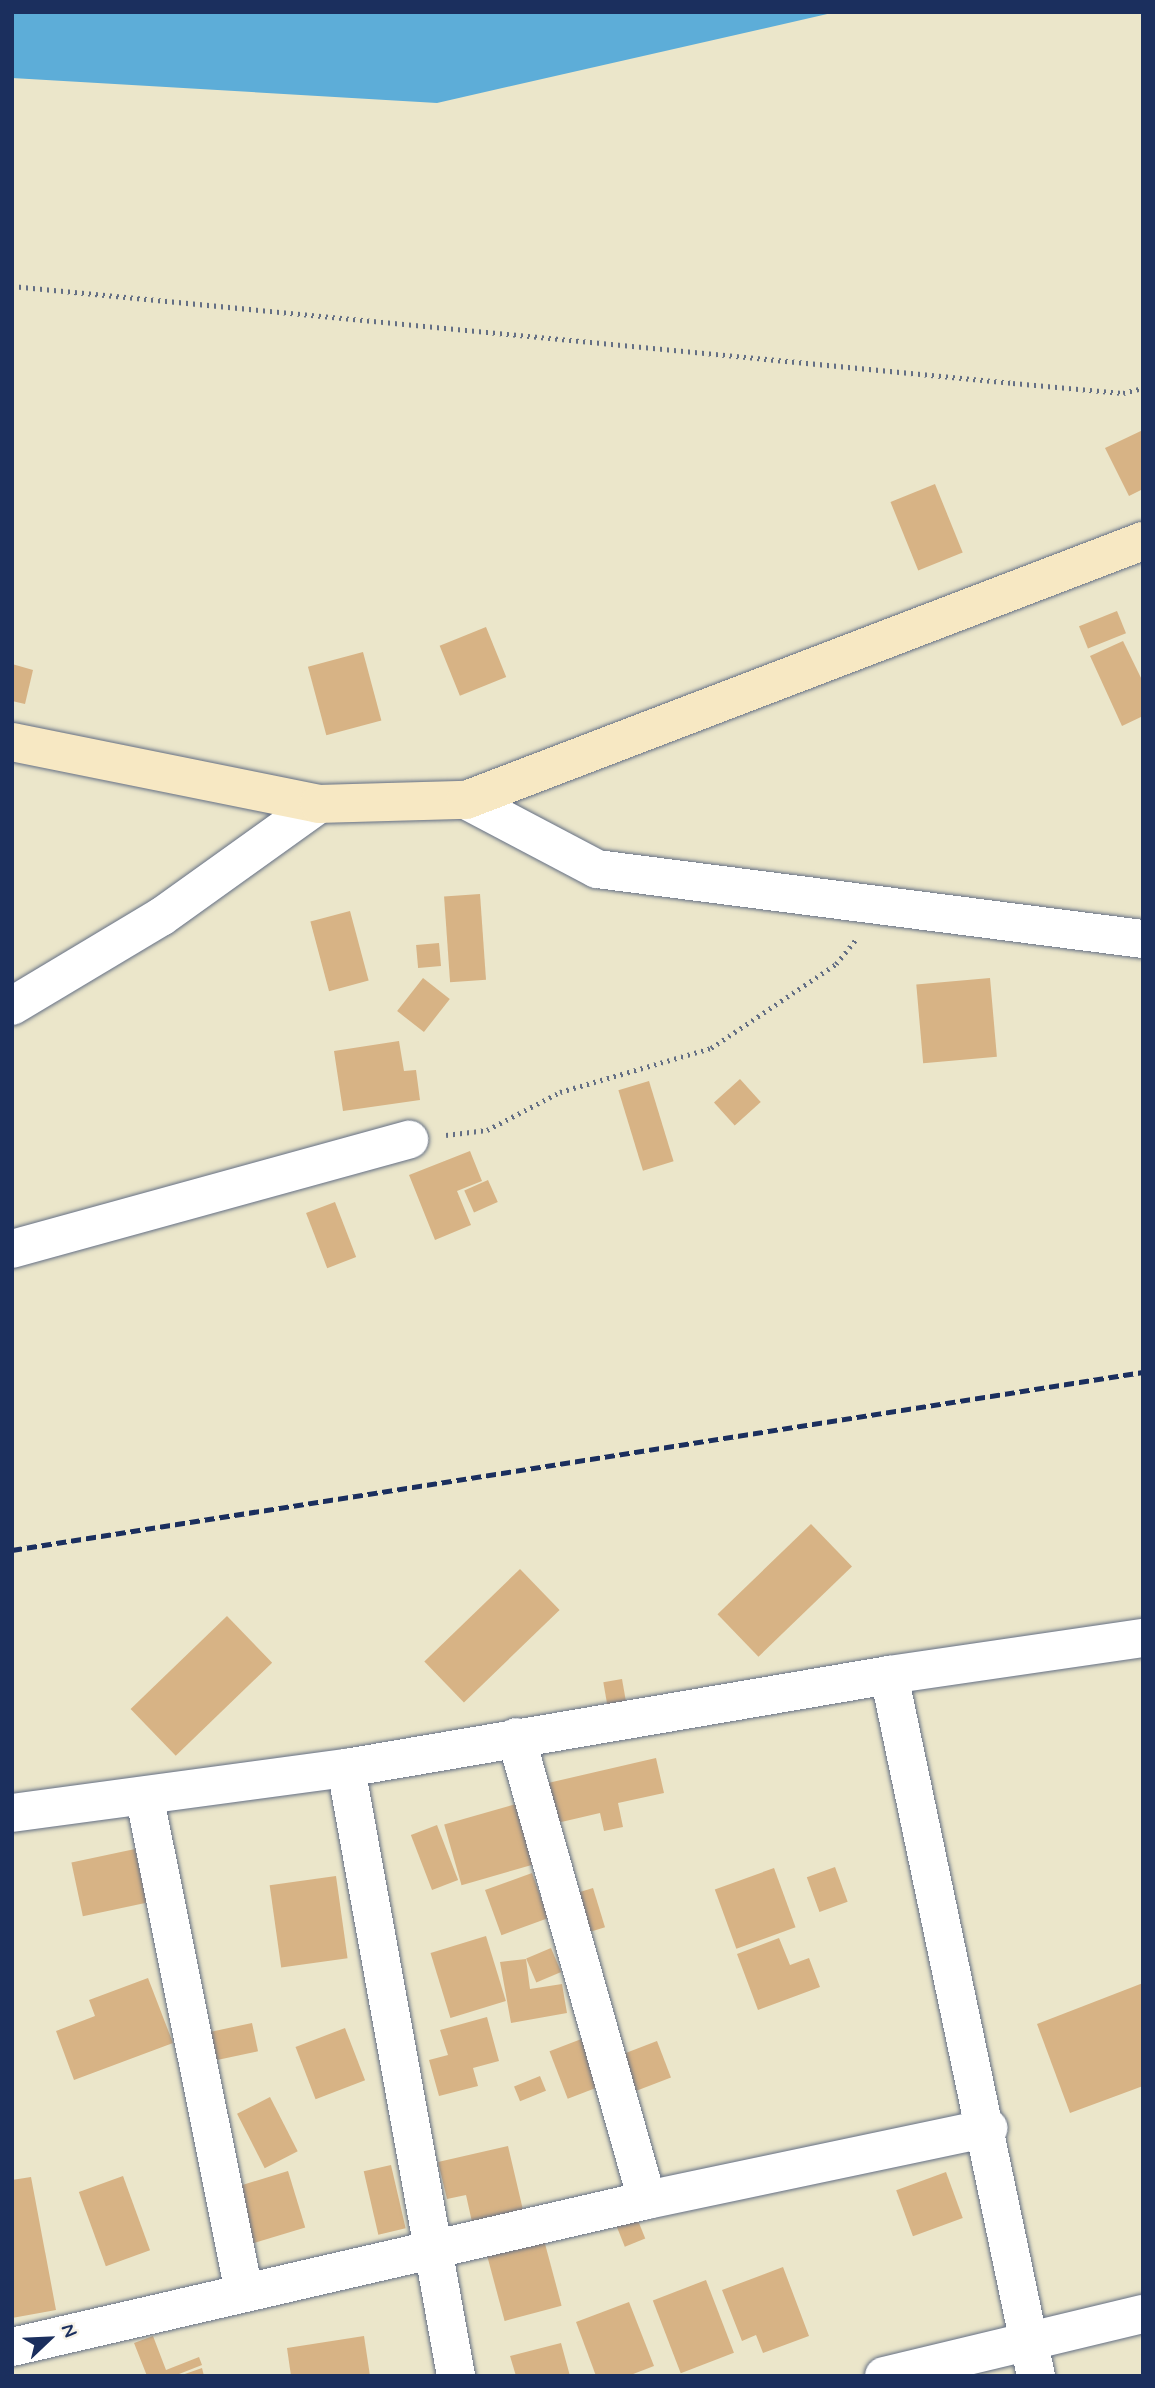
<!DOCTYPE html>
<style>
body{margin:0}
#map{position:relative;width:1155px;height:2388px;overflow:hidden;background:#ebe6ca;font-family:Mynerve,sans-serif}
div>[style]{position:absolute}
.water>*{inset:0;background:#5dadd8}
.building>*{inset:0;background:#d7b385;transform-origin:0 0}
.path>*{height:4.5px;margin-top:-2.25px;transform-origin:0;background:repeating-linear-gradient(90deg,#646f84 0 2px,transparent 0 7px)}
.roads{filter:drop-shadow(0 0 2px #646f84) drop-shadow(0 0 2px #646f84)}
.street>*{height:38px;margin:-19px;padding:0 19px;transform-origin:19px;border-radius:19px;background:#fff}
.secondary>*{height:38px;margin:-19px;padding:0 19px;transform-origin:19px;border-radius:19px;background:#f7e8c3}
.rail>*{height:5px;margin-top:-2.5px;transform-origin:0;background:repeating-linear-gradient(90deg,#1b2f5e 0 10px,transparent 0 15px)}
span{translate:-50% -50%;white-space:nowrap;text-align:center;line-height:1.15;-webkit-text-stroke:6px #f7f3e8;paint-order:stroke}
.frame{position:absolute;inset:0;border:14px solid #1b2f5e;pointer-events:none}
.north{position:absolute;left:14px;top:2304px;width:70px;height:70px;-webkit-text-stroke:5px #f7f3e8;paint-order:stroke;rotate:67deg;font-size:19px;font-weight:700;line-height:28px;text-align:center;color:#1b2f5e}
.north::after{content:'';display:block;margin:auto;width:24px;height:32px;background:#1b2f5e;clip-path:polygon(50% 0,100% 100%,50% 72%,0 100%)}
</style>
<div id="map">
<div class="water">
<div style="clip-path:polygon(12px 12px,836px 12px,437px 103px,12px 78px)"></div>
</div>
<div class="building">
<div style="clip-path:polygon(1143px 430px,1143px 489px,1129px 496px,1105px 448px)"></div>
<div style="left:935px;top:484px;width:74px;height:48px;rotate:68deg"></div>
<div style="left:1117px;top:611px;width:24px;height:41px;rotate:68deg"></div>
<div style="left:486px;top:627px;width:54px;height:50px;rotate:68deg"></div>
<div style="clip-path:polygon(1123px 641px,1143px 682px,1143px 716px,1122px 726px,1090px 656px)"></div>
<div style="left:363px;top:652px;width:71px;height:57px;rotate:75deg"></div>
<div style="clip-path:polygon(12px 664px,33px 670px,25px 704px,12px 701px)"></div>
<div style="left:480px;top:894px;width:86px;height:36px;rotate:86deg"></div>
<div style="left:350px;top:911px;width:72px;height:41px;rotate:75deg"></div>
<div style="left:439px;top:943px;width:23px;height:23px;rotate:85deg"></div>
<div style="left:423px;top:978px;width:34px;height:42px;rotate:38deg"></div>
<div style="left:990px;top:978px;width:79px;height:74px;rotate:85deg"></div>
<div style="clip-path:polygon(399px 1041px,404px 1071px,416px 1070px,420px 1100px,343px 1111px,334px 1051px)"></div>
<div style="left:740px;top:1079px;width:31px;height:35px;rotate:48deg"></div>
<div style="left:649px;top:1081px;width:84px;height:32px;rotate:73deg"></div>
<div style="clip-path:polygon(470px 1151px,482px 1181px,457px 1191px,471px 1225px,435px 1240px,409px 1175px)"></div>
<div style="left:488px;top:1180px;width:24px;height:26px;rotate:66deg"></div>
<div style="left:335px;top:1202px;width:59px;height:31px;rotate:69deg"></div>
<div style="left:811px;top:1524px;width:59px;height:130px;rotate:46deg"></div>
<div style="left:520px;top:1569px;width:57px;height:133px;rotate:46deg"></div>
<div style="left:227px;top:1616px;width:65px;height:134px;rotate:46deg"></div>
<div style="left:622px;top:1679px;width:29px;height:19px;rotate:80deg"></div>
<div style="clip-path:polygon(656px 1758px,664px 1793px,618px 1803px,623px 1827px,604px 1831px,600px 1813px,557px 1823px,548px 1783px)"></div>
<div style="left:523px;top:1802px;width:63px;height:82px;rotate:74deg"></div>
<div style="left:437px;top:1825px;width:59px;height:28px;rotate:69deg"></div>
<div style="left:135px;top:1849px;width:55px;height:65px;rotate:78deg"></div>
<div style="left:835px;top:1867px;width:37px;height:30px;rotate:70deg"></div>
<div style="left:774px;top:1868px;width:63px;height:63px;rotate:70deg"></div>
<div style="left:532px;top:1873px;width:48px;height:50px;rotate:70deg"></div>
<div style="left:336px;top:1876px;width:83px;height:67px;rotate:82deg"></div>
<div style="left:593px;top:1888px;width:41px;height:17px;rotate:73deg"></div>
<div style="left:486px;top:1936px;width:68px;height:58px;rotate:73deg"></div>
<div style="clip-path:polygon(779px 1938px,790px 1965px,809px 1958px,820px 1987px,758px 2010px,737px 1954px)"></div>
<div style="left:551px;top:1948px;width:26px;height:27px;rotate:67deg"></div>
<div style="clip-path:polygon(526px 1959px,530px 1989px,562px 1984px,567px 2013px,511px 2023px,500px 1962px)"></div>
<div style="clip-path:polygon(148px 1978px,173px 2043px,74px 2080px,56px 2031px,95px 2016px,89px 2000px)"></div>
<div style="clip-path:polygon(1143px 1983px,1143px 2086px,1070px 2113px,1037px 2024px)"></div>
<div style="clip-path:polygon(487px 2017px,499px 2061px,473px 2068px,478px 2086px,439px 2096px,429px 2060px,448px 2055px,440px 2030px)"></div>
<div style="left:252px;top:2023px;width:29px;height:43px;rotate:78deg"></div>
<div style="left:345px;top:2028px;width:56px;height:53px;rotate:69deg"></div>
<div style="left:584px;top:2038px;width:51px;height:37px;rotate:69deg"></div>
<div style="left:657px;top:2041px;width:39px;height:46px;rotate:69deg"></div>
<div style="left:540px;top:2076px;width:16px;height:28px;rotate:68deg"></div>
<div style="left:270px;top:2097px;width:61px;height:37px;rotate:63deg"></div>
<div style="clip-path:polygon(508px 2146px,523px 2210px,472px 2222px,466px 2195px,447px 2199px,438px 2162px)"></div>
<div style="left:391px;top:2165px;width:65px;height:28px;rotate:77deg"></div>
<div style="left:288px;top:2171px;width:59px;height:63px;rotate:73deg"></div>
<div style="left:946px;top:2172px;width:49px;height:53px;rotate:70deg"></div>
<div style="left:123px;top:2176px;width:79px;height:47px;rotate:70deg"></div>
<div style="clip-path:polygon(31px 2177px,56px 2310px,12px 2318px,12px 2180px)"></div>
<div style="left:637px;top:2218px;width:22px;height:22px;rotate:68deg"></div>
<div style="left:544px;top:2240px;width:68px;height:59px;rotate:75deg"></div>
<div style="clip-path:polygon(783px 2267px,809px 2336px,763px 2353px,756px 2335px,742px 2341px,722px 2290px)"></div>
<div style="left:706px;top:2280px;width:78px;height:57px;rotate:69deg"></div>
<div style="clip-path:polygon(629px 2302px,654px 2366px,628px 2376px,596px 2376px,576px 2322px)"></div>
<div style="clip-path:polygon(153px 2336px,166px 2370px,199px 2357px,202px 2365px,174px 2376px,147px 2376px,134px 2343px)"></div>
<div style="clip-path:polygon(364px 2336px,370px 2376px,291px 2376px,287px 2348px)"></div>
<div style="clip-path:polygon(561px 2343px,570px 2376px,516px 2376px,510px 2356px)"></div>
<div style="clip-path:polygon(202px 2368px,204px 2376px,182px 2376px,182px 2375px)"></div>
</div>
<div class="path">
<div style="left:12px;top:286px;width:1006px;rotate:5.53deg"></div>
<div style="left:1013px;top:383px;width:110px;rotate:5.2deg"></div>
<div style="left:1123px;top:393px;width:21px;rotate:-14deg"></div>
<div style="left:446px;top:1135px;width:41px;rotate:-7deg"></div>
<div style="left:487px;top:1130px;width:82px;rotate:-27.5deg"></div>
<div style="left:560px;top:1092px;width:157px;rotate:-16.2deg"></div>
<div style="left:711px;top:1048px;width:151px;rotate:-33.9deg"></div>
<div style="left:836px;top:964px;width:32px;rotate:-51deg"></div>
</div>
<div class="roads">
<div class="street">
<div style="left:466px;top:800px;width:148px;rotate:27.8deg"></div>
<div style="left:597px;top:869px;width:550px;rotate:7.31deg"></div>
<div style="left:12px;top:1006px;width:174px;rotate:-30.9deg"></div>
<div style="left:161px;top:917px;width:194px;rotate:-35.6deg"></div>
<div style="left:12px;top:1249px;width:412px;rotate:-15.4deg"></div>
<div style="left:889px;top:1675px;width:716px;rotate:78.16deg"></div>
<div style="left:346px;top:1768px;width:618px;rotate:79.74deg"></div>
<div style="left:145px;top:1799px;width:503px;rotate:78.65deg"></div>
<div style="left:12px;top:1813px;width:337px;rotate:-7.7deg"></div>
<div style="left:346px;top:1768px;width:551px;rotate:-9.72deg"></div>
<div style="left:889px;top:1675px;width:257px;rotate:-8.3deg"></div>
<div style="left:647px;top:2200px;width:349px;rotate:-11.9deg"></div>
<div style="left:12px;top:2347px;width:652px;rotate:-13.03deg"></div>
<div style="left:647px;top:2200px;width:481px;rotate:-105.8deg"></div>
<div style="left:884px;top:2376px;width:266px;rotate:-13.5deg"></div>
</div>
<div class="secondary">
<div style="left:12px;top:742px;width:313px;rotate:11.4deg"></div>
<div style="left:319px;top:804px;width:147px;rotate:-1.6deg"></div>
<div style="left:466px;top:800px;width:725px;rotate:-20.94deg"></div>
</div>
</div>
<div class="rail">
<div style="left:12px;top:1550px;width:1145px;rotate:-8.94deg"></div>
</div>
<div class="frame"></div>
<div class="north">N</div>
</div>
